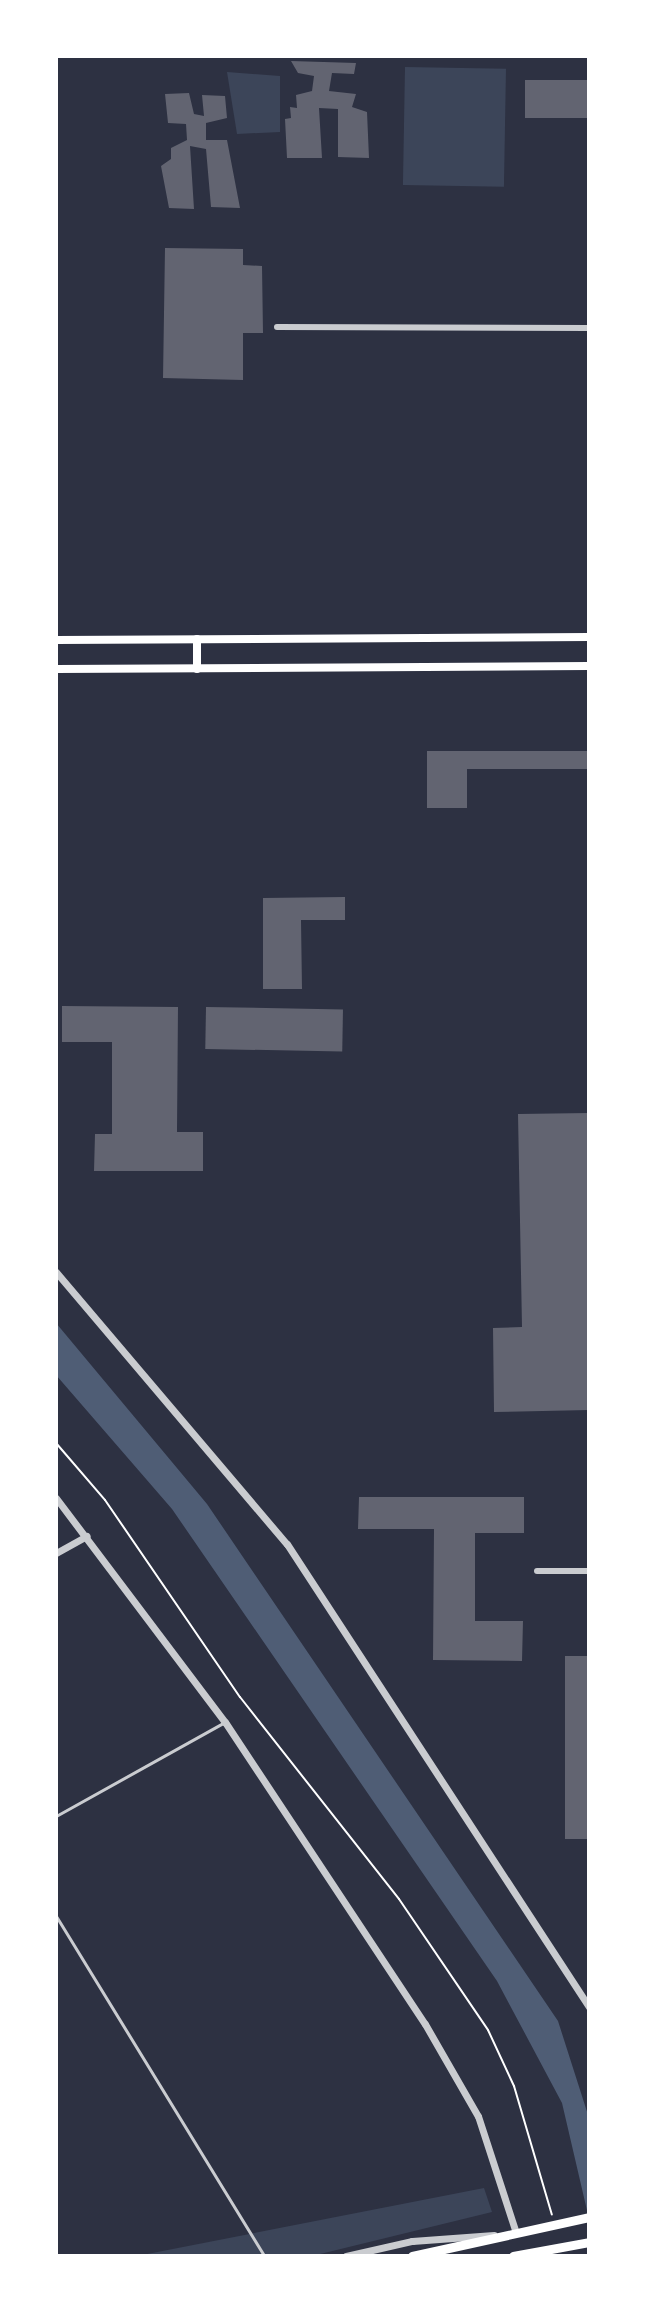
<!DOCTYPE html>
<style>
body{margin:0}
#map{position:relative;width:645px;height:2312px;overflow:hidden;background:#2d3142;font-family:Karla,sans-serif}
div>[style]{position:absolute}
.green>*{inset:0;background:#3c4559;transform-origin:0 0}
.water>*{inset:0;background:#4f5d75}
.building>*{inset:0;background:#626471;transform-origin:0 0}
.path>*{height:2px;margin:-1px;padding:0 1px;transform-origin:1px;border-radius:1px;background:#fff}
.service>*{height:3px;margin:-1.5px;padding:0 1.5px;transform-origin:1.5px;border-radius:1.5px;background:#caccd0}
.minor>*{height:6px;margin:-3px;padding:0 3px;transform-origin:3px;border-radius:3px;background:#caccd0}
.tertiary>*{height:7px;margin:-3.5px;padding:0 3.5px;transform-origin:3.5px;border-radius:3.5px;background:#caccd0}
.secondary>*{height:8px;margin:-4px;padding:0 4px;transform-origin:4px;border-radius:4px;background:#fff}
.primary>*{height:9px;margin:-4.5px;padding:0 4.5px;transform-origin:4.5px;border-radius:4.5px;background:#fff}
span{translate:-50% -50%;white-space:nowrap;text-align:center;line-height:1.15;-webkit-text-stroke:6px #fff;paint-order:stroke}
.frame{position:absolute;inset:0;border:58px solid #fff;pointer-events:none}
</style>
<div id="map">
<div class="green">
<div style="left:405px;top:67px;width:101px;height:118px;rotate:1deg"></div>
<div style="clip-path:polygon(227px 72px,280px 76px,280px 132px,237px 134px)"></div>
<div style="clip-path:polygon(484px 2188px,492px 2212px,312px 2256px,137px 2256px)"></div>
</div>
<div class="water">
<div style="clip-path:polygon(56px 1323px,207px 1504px,558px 2021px,589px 2118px,589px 2219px,562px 2103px,497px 1981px,172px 1509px,56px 1375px)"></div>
</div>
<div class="building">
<div style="clip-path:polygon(291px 61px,356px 63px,354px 74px,332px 73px,329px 91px,356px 94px,352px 107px,367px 112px,369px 158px,338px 157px,338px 109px,319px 108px,322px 158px,287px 158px,285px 119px,291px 118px,290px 107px,297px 108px,296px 95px,312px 91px,314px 76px,298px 73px)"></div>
<div style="left:589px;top:80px;width:38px;height:64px;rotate:90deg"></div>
<div style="clip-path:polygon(189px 93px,194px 114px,204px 116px,202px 95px,225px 96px,227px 118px,206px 123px,206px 140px,227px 140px,240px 208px,211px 207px,206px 149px,190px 146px,194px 209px,169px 208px,161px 166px,171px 159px,171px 148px,187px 140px,186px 124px,168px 123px,165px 94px)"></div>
<div style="clip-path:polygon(165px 248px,243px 249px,243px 265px,262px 266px,263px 333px,243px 333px,243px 380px,163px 378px)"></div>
<div style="clip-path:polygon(427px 751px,589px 751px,589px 769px,467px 769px,467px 808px,427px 808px)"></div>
<div style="clip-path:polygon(345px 897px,345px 920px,301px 920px,302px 989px,263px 989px,263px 898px)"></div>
<div style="clip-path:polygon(62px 1006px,178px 1007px,177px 1132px,203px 1132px,203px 1171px,94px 1171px,95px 1134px,112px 1134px,112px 1042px,62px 1042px)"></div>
<div style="left:206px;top:1007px;width:137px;height:42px;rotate:1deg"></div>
<div style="clip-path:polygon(589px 1113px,589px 1410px,494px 1412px,493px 1328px,522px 1327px,518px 1114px)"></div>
<div style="clip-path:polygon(359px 1497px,524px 1497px,524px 1533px,475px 1533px,475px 1621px,523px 1621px,522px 1661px,433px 1660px,434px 1529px,358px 1529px)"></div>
<div style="left:565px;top:1656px;width:24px;height:183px"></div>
</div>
<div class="path">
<div style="left:56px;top:1443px;width:75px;rotate:49.3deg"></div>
<div style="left:105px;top:1500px;width:239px;rotate:55.6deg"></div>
<div style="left:240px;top:1697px;width:257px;rotate:51.8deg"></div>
<div style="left:399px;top:1899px;width:158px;rotate:55.8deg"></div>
<div style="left:488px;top:2030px;width:62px;rotate:65.1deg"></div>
<div style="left:514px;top:2086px;width:134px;rotate:73.6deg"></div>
</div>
<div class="service">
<div style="left:56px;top:1816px;width:193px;rotate:-29.1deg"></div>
<div style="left:56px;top:1916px;width:399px;rotate:58.5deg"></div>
</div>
<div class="minor">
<div style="left:277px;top:327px;width:312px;rotate:0.2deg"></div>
<div style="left:537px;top:1571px;width:52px"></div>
</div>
<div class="tertiary">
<div style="left:56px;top:1272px;width:357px;rotate:49.7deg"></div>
<div style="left:287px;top:1544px;width:553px;rotate:56.88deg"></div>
<div style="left:56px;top:1498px;width:281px;rotate:53deg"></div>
<div style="left:225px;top:1722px;width:362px;rotate:56.5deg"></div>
<div style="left:425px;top:2024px;width:106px;rotate:60.1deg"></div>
<div style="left:478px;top:2116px;width:123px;rotate:72deg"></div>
<div style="left:56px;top:1553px;width:35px;rotate:-29deg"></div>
<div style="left:346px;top:2256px;width:68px;rotate:-12.8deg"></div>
<div style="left:412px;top:2241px;width:82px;rotate:-4.2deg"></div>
</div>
<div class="secondary">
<div style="left:56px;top:640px;width:533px;rotate:-0.32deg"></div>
<div style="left:56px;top:669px;width:533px;rotate:-0.32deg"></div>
<div style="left:197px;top:669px;width:30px;rotate:-90deg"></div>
</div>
<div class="primary">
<div style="left:412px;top:2256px;width:181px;rotate:-12.4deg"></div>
<div style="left:513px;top:2256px;width:77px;rotate:-10.4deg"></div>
</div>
<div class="frame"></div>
</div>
